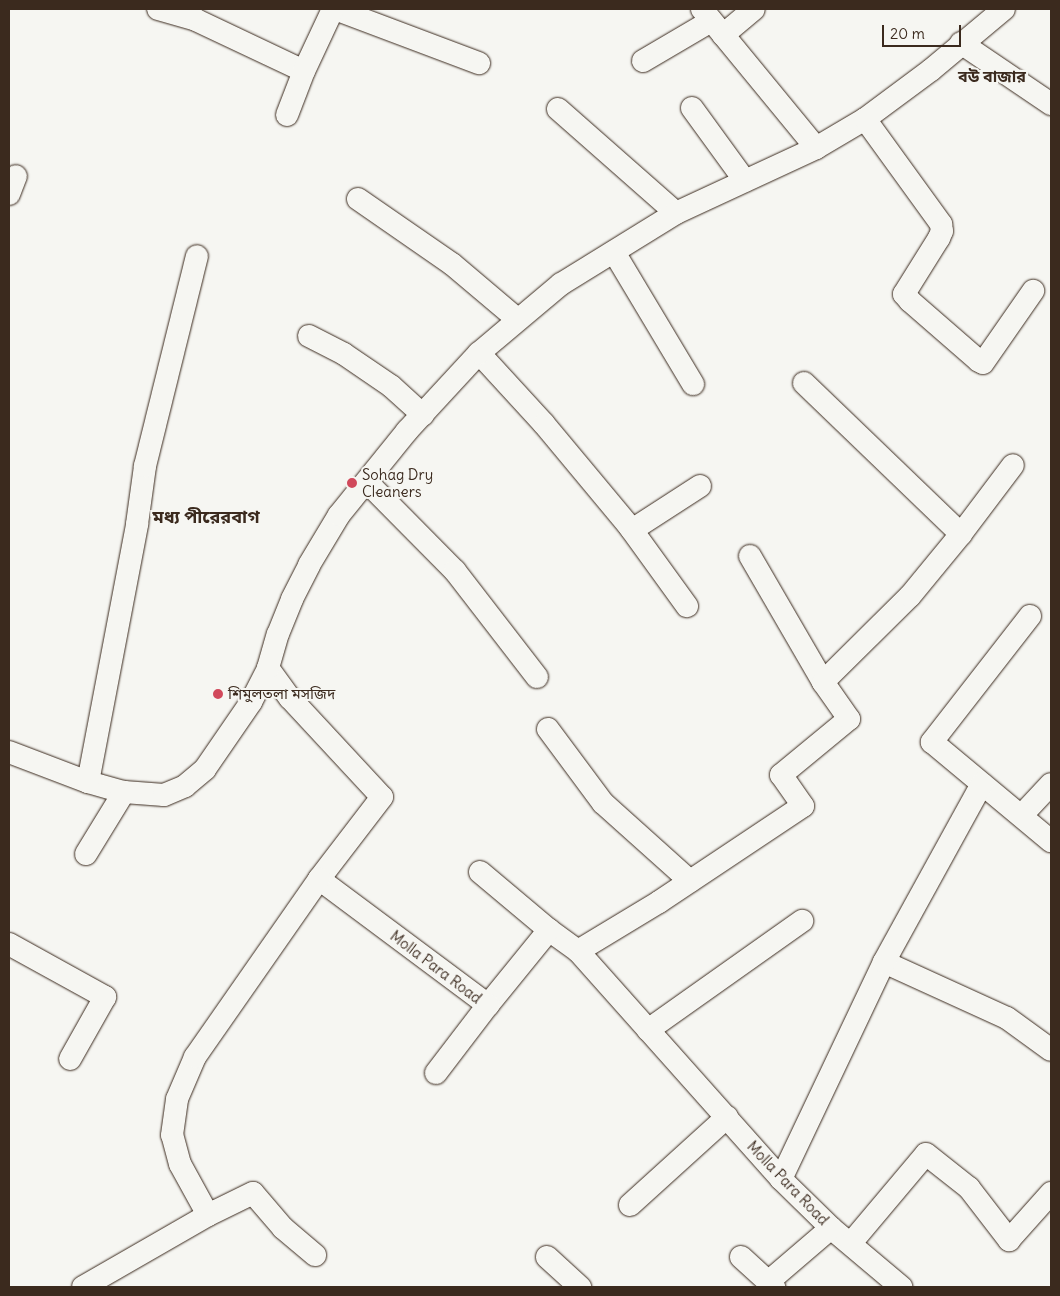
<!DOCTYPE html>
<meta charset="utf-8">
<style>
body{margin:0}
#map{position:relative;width:1060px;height:1296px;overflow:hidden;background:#f6f6f2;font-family:Delius,"Noto Sans Bengali",sans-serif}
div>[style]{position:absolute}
.roads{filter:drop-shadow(0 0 1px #3b2a1e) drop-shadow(0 0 1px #3b2a1e)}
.minor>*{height:22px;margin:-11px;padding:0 11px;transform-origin:11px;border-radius:11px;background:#f6f6f2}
.dots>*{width:14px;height:14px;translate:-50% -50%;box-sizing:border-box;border:2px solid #f6f6f2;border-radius:50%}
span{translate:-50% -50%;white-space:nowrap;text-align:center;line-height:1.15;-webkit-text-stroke:4px #f6f6f2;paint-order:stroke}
.poi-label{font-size:15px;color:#3b2a1e}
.left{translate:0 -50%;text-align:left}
.street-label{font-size:15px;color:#3b2a1e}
.neighbourhood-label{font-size:16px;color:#3b2a1e;font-weight:700}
.quarter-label{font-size:18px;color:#3b2a1e;font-weight:700}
.frame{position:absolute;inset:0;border:10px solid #3b2a1e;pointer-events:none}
.scale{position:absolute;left:882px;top:25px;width:79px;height:22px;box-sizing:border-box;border:2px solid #3b2a1e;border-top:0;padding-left:6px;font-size:15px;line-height:18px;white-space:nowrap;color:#3b2a1e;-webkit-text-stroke:4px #f6f6f2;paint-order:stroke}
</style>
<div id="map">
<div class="roads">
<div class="minor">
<div style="left:158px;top:9px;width:40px;rotate:16deg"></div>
<div style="left:196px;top:20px;width:119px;rotate:25.3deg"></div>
<div style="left:335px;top:9px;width:154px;rotate:20.6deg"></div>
<div style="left:702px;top:9px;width:180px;rotate:50.6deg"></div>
<div style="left:723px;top:35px;width:40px;rotate:-40deg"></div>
<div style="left:961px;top:43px;width:109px;rotate:34.1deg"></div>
<div style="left:643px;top:61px;width:79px;rotate:-30.5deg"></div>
<div style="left:692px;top:108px;width:90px;rotate:54deg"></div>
<div style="left:558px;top:109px;width:157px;rotate:41.4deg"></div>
<div style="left:287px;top:115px;width:47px;rotate:-68.9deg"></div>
<div style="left:304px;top:71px;width:68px;rotate:-64.9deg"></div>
<div style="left:865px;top:119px;width:130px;rotate:54.1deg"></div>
<div style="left:941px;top:224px;width:7px;rotate:82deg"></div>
<div style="left:942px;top:231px;width:8px;rotate:113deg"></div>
<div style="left:939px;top:238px;width:66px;rotate:122deg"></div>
<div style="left:904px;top:294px;width:9px;rotate:49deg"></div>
<div style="left:910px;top:301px;width:91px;rotate:41deg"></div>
<div style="left:979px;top:361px;width:4px;rotate:27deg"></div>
<div style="left:983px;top:363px;width:88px;rotate:-55.2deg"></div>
<div style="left:9px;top:194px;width:19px;rotate:-69deg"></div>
<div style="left:358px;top:199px;width:114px;rotate:34.7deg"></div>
<div style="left:452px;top:264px;width:85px;rotate:40.2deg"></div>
<div style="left:614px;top:252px;width:154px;rotate:59.1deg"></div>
<div style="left:309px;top:336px;width:39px;rotate:27deg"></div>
<div style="left:344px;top:354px;width:57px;rotate:34.2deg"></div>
<div style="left:391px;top:386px;width:43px;rotate:42.2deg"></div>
<div style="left:479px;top:353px;width:96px;rotate:47.5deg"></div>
<div style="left:544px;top:424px;width:133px;rotate:50.2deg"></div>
<div style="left:629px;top:526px;width:99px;rotate:54.1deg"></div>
<div style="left:804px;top:383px;width:218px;rotate:43.9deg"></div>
<div style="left:367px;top:482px;width:125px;rotate:45.3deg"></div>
<div style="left:455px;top:571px;width:134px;rotate:52.3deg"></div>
<div style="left:632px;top:530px;width:81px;rotate:-32.9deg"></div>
<div style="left:750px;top:556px;width:146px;rotate:59.9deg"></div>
<div style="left:1030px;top:616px;width:160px;rotate:127.9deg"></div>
<div style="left:932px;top:742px;width:155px;rotate:39.8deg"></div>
<div style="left:268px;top:668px;width:37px;rotate:54deg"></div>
<div style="left:290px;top:698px;width:135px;rotate:47.1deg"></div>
<div style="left:382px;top:797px;width:103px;rotate:127.5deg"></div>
<div style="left:319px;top:879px;width:211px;rotate:36.7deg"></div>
<div style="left:488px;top:1005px;width:97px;rotate:-50.9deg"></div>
<div style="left:549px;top:930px;width:36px;rotate:36deg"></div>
<div style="left:578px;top:951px;width:305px;rotate:48.3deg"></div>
<div style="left:781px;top:1179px;width:70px;rotate:44.4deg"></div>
<div style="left:831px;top:1228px;width:92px;rotate:40.1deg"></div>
<div style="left:548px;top:729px;width:92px;rotate:53.4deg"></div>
<div style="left:603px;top:803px;width:117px;rotate:41.9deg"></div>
<div style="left:9px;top:752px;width:85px;rotate:20.8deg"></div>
<div style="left:88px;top:782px;width:37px;rotate:16deg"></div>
<div style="left:124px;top:792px;width:40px;rotate:4.3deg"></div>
<div style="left:164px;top:795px;width:23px;rotate:-23deg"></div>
<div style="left:185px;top:786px;width:26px;rotate:-40deg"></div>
<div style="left:205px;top:769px;width:81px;rotate:-55.5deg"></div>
<div style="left:251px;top:702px;width:38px;rotate:-63deg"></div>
<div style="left:268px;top:668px;width:35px;rotate:-74deg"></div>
<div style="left:278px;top:634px;width:38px;rotate:-68deg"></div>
<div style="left:292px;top:599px;width:38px;rotate:-63deg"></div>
<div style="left:309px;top:565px;width:58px;rotate:-59deg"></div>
<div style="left:339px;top:515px;width:108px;rotate:-51deg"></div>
<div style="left:407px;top:431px;width:106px;rotate:-47.3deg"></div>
<div style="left:479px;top:353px;width:107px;rotate:-40.1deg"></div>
<div style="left:561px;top:284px;width:135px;rotate:-31.7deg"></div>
<div style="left:676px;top:213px;width:154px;rotate:-24.9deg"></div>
<div style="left:816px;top:148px;width:57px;rotate:-30.6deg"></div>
<div style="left:865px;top:119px;width:82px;rotate:-36.6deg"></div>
<div style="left:931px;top:70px;width:95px;rotate:-39.9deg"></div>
<div style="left:88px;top:782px;width:263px;rotate:-79.2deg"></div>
<div style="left:137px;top:524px;width:59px;rotate:-82.1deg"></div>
<div style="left:145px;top:466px;width:216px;rotate:-76.1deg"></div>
<div style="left:1022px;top:815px;width:42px;rotate:-46.9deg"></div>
<div style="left:86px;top:854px;width:73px;rotate:-58.5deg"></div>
<div style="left:480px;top:872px;width:90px;rotate:40deg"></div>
<div style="left:9px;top:944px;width:110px;rotate:28.9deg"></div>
<div style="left:105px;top:997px;width:71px;rotate:119.4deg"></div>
<div style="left:578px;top:951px;width:95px;rotate:-31.2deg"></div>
<div style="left:659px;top:902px;width:173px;rotate:-33.7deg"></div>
<div style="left:803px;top:806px;width:38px;rotate:-125deg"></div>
<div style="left:781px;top:775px;width:88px;rotate:-39.5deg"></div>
<div style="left:849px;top:719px;width:45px;rotate:-125.1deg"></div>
<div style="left:823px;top:682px;width:122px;rotate:-44.7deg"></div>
<div style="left:910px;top:596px;width:80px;rotate:-50.6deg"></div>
<div style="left:961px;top:534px;width:86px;rotate:-53deg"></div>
<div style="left:884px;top:962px;width:135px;rotate:24.5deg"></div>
<div style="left:1007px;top:1018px;width:54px;rotate:36deg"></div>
<div style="left:648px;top:1030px;width:189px;rotate:-35.3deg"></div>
<div style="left:436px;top:1073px;width:86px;rotate:-52.6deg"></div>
<div style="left:781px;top:1179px;width:240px;rotate:-64.6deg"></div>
<div style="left:884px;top:962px;width:203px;rotate:-61.2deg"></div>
<div style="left:630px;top:1205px;width:131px;rotate:-42.2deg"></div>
<div style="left:208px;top:1215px;width:50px;rotate:-26.1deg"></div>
<div style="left:253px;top:1193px;width:46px;rotate:49.4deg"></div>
<div style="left:283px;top:1228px;width:42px;rotate:40.2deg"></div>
<div style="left:851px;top:1243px;width:116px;rotate:-49.9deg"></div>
<div style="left:926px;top:1154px;width:55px;rotate:38.3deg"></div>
<div style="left:969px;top:1188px;width:66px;rotate:52.4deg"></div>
<div style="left:1009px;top:1240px;width:63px;rotate:-48.2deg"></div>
<div style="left:547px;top:1257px;width:45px;rotate:42.3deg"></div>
<div style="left:741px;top:1257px;width:45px;rotate:42.3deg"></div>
<div style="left:768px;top:1282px;width:83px;rotate:-40.6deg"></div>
<div style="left:83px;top:1287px;width:144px;rotate:-29.9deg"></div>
<div style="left:208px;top:1215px;width:58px;rotate:-118.8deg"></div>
<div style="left:180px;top:1164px;width:30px;rotate:-105deg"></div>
<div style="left:172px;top:1135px;width:36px;rotate:-82deg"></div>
<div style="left:177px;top:1099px;width:46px;rotate:-66.8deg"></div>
<div style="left:195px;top:1057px;width:217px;rotate:-55.1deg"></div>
</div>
</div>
<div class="dots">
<div style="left:352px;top:483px;background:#d1495b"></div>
<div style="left:218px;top:694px;background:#d1495b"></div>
</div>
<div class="poi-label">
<span class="left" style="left:362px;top:483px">Sohag Dry<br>Cleaners</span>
<span class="left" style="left:228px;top:694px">শিমুলতলা মসজিদ</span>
</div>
<div class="street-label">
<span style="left:436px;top:967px;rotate:37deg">Molla Para Road</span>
<span style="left:788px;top:1183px;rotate:46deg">Molla Para Road</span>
</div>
<div class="neighbourhood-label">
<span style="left:992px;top:76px">বউ বাজার</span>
</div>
<div class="quarter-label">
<span style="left:206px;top:517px">মধ্য পীরেরবাগ</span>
</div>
<div class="frame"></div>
<div class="scale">20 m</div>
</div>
